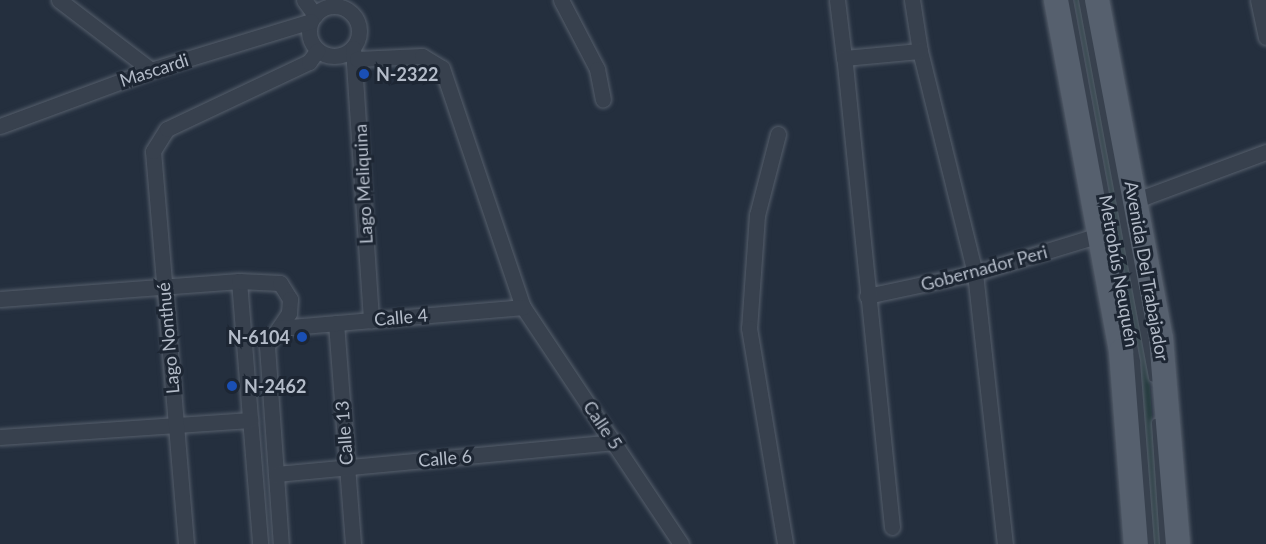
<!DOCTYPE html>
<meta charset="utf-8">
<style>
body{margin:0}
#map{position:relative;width:1266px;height:544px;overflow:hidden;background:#242f3e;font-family:Lato,sans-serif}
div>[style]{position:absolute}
.green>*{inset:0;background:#263c3f}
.roads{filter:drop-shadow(0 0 2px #565f6c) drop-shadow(0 0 2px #565f6c)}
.service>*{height:8px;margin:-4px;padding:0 4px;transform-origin:4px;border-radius:4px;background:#38414e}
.minor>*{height:15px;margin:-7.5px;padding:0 7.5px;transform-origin:7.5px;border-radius:7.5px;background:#38414e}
.minor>.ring{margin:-7.5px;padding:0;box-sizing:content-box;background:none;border:15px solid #38414e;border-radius:50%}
.primary>*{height:24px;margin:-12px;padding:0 12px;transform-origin:12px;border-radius:12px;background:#56606e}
.dots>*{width:16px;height:16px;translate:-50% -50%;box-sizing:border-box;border:3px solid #1d2633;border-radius:50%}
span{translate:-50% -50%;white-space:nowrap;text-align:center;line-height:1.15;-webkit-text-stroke:6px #1d2633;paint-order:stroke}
.street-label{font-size:18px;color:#b4bcc9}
.poi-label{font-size:18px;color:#b4bcc9;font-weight:700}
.left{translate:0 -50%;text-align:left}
.right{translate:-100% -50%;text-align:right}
</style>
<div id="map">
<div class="green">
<div style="clip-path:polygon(1074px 0,1080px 0,1149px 374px,1161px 544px,1153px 544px,1140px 359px)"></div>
</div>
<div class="roads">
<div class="service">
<div style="left:1069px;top:0;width:368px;rotate:79.5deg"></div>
<div style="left:1136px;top:362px;width:183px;rotate:85.6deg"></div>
<div style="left:1083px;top:0;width:384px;rotate:79.5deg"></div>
<div style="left:1156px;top:423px;width:121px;rotate:86.2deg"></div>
</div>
<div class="minor">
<div style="left:59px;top:0;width:116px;rotate:37.3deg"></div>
<div style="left:304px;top:0;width:19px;rotate:54deg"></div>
<div style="left:561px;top:0;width:78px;rotate:62.4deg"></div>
<div style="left:597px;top:69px;width:31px;rotate:79deg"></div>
<div style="left:837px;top:0;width:58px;rotate:83.1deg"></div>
<div style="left:912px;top:0;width:52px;rotate:81.1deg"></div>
<div style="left:920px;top:51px;width:229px;rotate:76.1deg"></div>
<div style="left:975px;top:273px;width:273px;rotate:83.7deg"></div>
<div style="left:1258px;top:0;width:38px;rotate:78deg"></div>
<div class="ring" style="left:309px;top:6px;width:35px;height:35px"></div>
<div style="left:353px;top:48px;width:273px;rotate:86.2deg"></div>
<div style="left:357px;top:59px;width:65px;rotate:-2.6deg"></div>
<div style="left:422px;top:56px;width:23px;rotate:31deg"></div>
<div style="left:442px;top:68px;width:252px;rotate:71.3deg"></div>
<div style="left:523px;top:307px;width:285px;rotate:56.3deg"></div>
<div style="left:0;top:126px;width:161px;rotate:-20.3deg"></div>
<div style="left:151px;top:70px;width:167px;rotate:-17deg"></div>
<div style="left:778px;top:134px;width:84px;rotate:104.5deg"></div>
<div style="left:757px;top:215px;width:113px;rotate:94deg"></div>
<div style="left:749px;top:328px;width:219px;rotate:80.5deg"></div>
<div style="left:1134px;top:201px;width:141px;rotate:-20.4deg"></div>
<div style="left:239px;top:281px;width:264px;rotate:85.4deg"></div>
<div style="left:867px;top:296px;width:110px;rotate:-12deg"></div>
<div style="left:975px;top:273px;width:130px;rotate:-17deg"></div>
<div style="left:0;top:299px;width:240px;rotate:-4.3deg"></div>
<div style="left:239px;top:281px;width:41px;rotate:2.8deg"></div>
<div style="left:280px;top:283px;width:19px;rotate:58deg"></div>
<div style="left:290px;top:299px;width:14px;rotate:94deg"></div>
<div style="left:289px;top:313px;width:40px;rotate:124deg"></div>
<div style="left:267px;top:346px;width:198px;rotate:86deg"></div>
<div style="left:336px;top:323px;width:222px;rotate:85.6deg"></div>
<div style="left:279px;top:328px;width:245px;rotate:-4.9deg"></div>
<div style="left:0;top:437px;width:251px;rotate:-3.9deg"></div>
<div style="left:276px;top:474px;width:341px;rotate:-5.4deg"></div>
<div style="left:892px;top:527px;width:471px;rotate:-95.8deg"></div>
<div style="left:844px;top:58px;width:76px;rotate:-5.3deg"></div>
<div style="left:186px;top:544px;width:394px;rotate:-94.8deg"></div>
<div style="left:153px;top:151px;width:26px;rotate:-58deg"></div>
<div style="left:167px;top:129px;width:157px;rotate:-25.3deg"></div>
<div style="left:309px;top:62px;width:14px;rotate:-54deg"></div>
</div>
<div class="primary">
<div style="left:1056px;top:0;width:357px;rotate:79.5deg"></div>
<div style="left:1121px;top:351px;width:194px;rotate:85.6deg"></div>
<div style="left:1097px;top:0;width:344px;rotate:79.3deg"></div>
<div style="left:1161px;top:338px;width:207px;rotate:85.3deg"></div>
</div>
</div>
<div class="dots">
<div style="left:364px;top:74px;background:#1a4fb4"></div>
<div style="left:302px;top:337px;background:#1a4fb4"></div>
<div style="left:232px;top:386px;background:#1a4fb4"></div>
</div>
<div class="street-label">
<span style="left:154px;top:70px;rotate:-18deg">Mascardi</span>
<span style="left:363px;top:184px;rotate:-93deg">Lago Meliquina</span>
<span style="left:984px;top:268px;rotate:-15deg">Gobernador Peri</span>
<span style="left:1119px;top:271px;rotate:80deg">Metrobús Neuquén</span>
<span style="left:1147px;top:271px;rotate:80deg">Avenida Del Trabajador</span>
<span style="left:401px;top:317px;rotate:-5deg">Calle 4</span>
<span style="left:168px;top:338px;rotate:-95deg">Lago Nonthué</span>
<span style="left:603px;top:425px;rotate:56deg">Calle 5</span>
<span style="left:344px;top:433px;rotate:-94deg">Calle 13</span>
<span style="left:445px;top:458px;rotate:-5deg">Calle 6</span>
</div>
<div class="poi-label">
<span class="left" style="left:376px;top:74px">N-2322</span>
<span class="right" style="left:290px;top:337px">N-6104</span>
<span class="left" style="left:244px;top:386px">N-2462</span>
</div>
</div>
